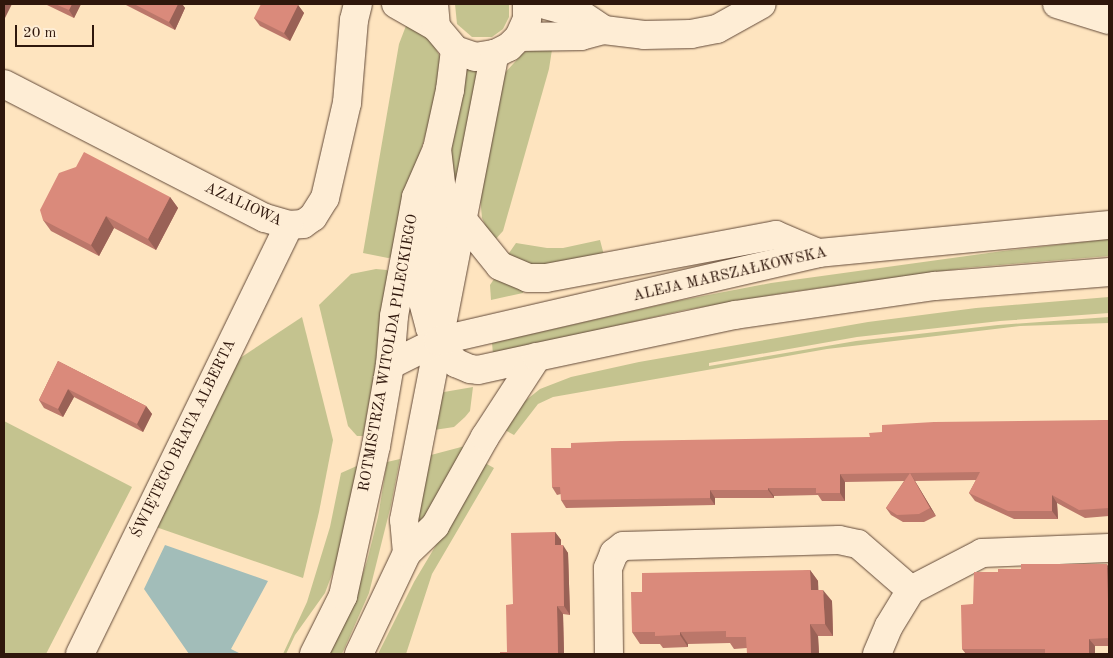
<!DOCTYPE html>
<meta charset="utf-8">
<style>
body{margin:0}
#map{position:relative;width:1113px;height:658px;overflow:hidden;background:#fee4bf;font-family:"Old Standard TT",serif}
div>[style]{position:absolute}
.green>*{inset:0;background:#c4c38f}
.water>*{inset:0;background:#a2bdb9}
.roads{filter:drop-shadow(0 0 1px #634a39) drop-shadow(0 0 1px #634a39)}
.minor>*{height:28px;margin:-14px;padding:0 14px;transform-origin:14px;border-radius:14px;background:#feedd5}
.tertiary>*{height:28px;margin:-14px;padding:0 14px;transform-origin:14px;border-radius:14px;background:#feedd5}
.secondary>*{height:28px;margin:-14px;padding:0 14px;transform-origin:14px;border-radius:14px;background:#feedd5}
.wall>*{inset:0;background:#bb776a}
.shaded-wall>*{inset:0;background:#996156}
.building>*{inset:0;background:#da8a7b}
span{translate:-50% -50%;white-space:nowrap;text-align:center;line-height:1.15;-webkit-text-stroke:4px #feedd5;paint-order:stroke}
.street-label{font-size:15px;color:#2f170c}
.frame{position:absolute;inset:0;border:5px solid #2f170c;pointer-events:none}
.scale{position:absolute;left:15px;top:25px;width:79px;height:22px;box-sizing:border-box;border:2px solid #2f170c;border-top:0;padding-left:6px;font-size:15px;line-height:18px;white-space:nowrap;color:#2f170c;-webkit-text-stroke:4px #feedd5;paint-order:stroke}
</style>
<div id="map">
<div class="green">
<div style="clip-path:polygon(455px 4px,509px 4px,509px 17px,503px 29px,492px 37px,472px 37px,457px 24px)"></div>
<div style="clip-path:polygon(409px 18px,433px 44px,438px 53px,442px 61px,441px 85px,411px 182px,392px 257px,388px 258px,363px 253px,399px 44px)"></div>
<div style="clip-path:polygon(553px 43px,549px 69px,503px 231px,493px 242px,482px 218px,480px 197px,503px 75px,523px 53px,537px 46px)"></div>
<div style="clip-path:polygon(467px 65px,482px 69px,443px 261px,448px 144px)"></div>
<div style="clip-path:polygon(1109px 239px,1109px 256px,965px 268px,784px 293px,685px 310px,493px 354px,492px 343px,677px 301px,771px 283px,1003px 251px)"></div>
<div style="clip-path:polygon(600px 240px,605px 259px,530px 268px,507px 256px,516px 243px,547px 248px,563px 248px)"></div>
<div style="clip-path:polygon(376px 269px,387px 270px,392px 276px,363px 436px,357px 436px,348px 426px,319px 305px,351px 274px)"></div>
<div style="clip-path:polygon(496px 276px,522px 287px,523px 293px,491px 300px,490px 285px)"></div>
<div style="clip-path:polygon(1109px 297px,1109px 313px,1000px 321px,857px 337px,709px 363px,709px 366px,856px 341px,998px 325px,1109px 317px,1109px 323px,1020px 326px,827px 349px,553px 397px,538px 404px,514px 435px,503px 429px,520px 405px,540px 389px,571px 377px,639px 362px,868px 322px,976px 308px)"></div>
<div style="clip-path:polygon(302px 317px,333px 440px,319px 512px,303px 578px,153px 526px,234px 362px)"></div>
<div style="clip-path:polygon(473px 387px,470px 411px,465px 417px,454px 427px,434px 430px,441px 396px,444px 392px)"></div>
<div style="clip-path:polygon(4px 421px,132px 487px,46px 654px,4px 654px)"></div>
<div style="clip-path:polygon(465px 446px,428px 520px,416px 529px,431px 455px)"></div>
<div style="clip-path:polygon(400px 459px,391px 505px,369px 593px,342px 654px,330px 654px,351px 609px,367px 561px,378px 517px,387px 462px)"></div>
<div style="clip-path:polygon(485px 463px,494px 468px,432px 574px,406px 654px,378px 654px,414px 582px)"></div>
<div style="clip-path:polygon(359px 465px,337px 561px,325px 593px,295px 635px,286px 654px,283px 654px,307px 602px,330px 527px,341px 473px)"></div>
</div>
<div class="water">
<div style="clip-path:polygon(165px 545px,268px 581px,231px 649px,241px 654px,189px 654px,144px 589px)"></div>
</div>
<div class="roads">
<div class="minor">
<div style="left:542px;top:4px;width:41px;rotate:15.4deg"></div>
<div style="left:582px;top:15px;width:27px;rotate:34deg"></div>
<div style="left:1057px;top:4px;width:54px;rotate:17.1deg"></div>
<div style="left:519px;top:37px;width:62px;rotate:-0.9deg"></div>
<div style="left:581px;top:36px;width:24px;rotate:-15deg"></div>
<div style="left:604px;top:30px;width:40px;rotate:7.1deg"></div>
<div style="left:644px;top:35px;width:47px;rotate:-1.2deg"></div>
<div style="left:691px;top:34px;width:26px;rotate:-11deg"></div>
<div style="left:717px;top:29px;width:51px;rotate:-29.1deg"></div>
<div style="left:4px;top:84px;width:293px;rotate:27.2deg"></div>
<div style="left:265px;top:218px;width:25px;rotate:16deg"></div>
<div style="left:289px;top:225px;width:14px;rotate:-4deg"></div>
<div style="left:303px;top:224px;width:12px;rotate:-35deg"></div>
<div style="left:313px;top:217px;width:22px;rotate:-58deg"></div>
<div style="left:325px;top:198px;width:98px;rotate:-77deg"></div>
<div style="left:347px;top:103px;width:83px;rotate:-85.2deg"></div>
<div style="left:354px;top:20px;width:16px;rotate:-76deg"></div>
<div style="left:80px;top:654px;width:477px;rotate:-64deg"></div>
<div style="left:609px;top:654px;width:86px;rotate:-90.7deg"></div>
<div style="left:608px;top:568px;width:16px;rotate:-68deg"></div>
<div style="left:614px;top:553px;width:11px;rotate:-38deg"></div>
<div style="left:623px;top:546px;width:216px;rotate:-1.6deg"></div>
<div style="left:839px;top:540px;width:19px;rotate:12deg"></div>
<div style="left:858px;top:544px;width:70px;rotate:41deg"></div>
<div style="left:911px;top:590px;width:80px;rotate:-27.5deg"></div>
<div style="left:982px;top:553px;width:127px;rotate:-2.3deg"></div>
<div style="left:877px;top:654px;width:30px;rotate:-67deg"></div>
<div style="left:889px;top:626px;width:42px;rotate:-58.6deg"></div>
</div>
<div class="tertiary">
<div style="left:396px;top:4px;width:46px;rotate:29.9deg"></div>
<div style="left:434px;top:4px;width:23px;rotate:85deg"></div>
<div style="left:436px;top:27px;width:30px;rotate:50deg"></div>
<div style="left:455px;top:50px;width:21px;rotate:19deg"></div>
<div style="left:475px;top:57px;width:20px;rotate:-9deg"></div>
<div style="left:495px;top:54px;width:16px;rotate:-27deg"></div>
<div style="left:509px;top:47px;width:14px;rotate:-45deg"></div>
<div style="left:519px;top:37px;width:20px;rotate:-66deg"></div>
<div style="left:527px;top:19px;width:15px;rotate:-90deg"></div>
<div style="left:437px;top:149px;width:51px;rotate:83.3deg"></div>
<div style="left:443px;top:200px;width:104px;rotate:101.1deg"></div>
<div style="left:423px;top:302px;width:27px;rotate:75deg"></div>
<div style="left:430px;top:328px;width:29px;rotate:56deg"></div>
<div style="left:446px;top:352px;width:15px;rotate:48deg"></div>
<div style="left:456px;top:363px;width:15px;rotate:23deg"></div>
<div style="left:470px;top:369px;width:8px;rotate:7deg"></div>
<div style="left:478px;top:370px;width:60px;rotate:-12.4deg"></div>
<div style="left:462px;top:219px;width:60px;rotate:51deg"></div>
<div style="left:500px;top:266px;width:30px;rotate:23deg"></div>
<div style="left:528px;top:278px;width:18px"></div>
<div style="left:546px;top:278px;width:234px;rotate:-10.6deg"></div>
<div style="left:776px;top:235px;width:46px;rotate:23.2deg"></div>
<div style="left:390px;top:365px;width:49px;rotate:-85.3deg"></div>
<div style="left:394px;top:316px;width:121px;rotate:-79.5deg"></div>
<div style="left:416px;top:197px;width:52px;rotate:-66.4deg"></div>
<div style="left:437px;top:149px;width:60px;rotate:-77.6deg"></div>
<div style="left:450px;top:90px;width:40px;rotate:-82.9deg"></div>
<div style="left:407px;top:553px;width:33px;rotate:-95deg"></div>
<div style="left:404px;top:520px;width:475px;rotate:-79deg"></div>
</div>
<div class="secondary">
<div style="left:314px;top:654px;width:65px;rotate:-63.4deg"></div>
<div style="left:343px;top:596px;width:154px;rotate:-77.6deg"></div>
<div style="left:376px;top:446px;width:82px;rotate:-80.2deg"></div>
<div style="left:390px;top:365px;width:54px;rotate:-26.6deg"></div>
<div style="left:438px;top:341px;width:390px;rotate:-13deg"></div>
<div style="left:818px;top:253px;width:292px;rotate:-5.5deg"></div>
<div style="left:359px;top:654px;width:112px;rotate:-64.6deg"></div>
<div style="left:407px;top:553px;width:39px;rotate:-44deg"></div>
<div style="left:435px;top:526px;width:102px;rotate:-60.7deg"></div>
<div style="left:485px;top:437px;width:95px;rotate:-57deg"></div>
<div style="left:537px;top:357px;width:202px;rotate:-12deg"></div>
<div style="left:735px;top:315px;width:202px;rotate:-8.3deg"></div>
<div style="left:935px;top:286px;width:175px;rotate:-4.6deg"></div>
</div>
</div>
<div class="wall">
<div style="clip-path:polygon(46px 4px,81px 4px,74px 18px,47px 5px)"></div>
<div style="clip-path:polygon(124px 4px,182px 4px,185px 8px,175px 30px)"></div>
<div style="clip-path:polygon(298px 5px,304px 13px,290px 41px,260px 26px,254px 18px)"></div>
<div style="clip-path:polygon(170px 197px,178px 208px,156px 250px,114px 228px,99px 256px,51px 231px,43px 220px)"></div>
<div style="clip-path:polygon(58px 361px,146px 406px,152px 414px,143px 432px,74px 397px,63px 417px,44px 408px,39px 400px)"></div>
<div style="clip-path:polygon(1109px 420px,1109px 516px,1085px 518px,1057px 503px,1058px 519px,1014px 519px,975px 501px,969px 493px,976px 480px,915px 481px,936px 516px,924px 522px,903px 522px,891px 515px,886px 508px,904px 481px,845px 482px,845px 501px,822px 501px,818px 495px,774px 496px,774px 498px,715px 498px,715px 505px,566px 508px,561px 500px,561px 494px,557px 495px,552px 487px,870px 437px)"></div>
<div style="clip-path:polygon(555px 532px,561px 540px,561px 545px,568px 553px,570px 615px,563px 614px,564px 654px,500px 654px,507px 652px,513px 604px)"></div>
<div style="clip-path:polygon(1109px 568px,1109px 646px,1095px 646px,1095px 654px,966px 654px,962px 649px,973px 604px,998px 572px)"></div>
<div style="clip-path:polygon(810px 570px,818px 581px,818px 590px,832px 601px,833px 636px,818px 636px,819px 654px,747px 654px,747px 648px,734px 649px,730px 643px,688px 644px,688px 647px,663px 648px,660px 644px,640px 644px,632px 632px,642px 592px)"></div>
</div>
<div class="shaded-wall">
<div style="clip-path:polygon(4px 4px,12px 4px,4px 20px)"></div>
<div style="clip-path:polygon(72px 4px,81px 4px,74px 18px,69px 10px)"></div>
<div style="clip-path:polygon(178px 4px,182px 4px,185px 8px,175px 30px,169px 22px)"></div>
<div style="clip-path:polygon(298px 5px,304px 13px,290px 41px,284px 33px)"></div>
<div style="clip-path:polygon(170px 197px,178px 208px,156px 250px,148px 239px)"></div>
<div style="clip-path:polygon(106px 216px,114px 228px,99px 256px,91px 245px)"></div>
<div style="clip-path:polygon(68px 389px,74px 397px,63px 417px,58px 409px)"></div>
<div style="clip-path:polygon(146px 406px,152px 414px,143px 432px,137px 424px)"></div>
<div style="clip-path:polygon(910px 473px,915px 481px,936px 516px,930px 508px)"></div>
<div style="clip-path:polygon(840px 474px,845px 482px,845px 501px,840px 493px)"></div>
<div style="clip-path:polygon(768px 488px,774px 496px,774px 498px,768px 490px)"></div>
<div style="clip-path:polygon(710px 490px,715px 498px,715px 505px,710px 498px)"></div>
<div style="clip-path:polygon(1052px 495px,1057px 503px,1058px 519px,1052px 511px)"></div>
<div style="clip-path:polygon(555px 532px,561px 540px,561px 553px,555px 545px)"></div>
<div style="clip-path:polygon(563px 545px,568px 553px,570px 615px,564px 606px)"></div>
<div style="clip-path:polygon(1107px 564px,1109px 568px,1109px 639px,1109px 638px)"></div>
<div style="clip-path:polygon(810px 570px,818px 581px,819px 602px,811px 590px)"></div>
<div style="clip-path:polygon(823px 590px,832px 601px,833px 636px,825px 624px)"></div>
<div style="clip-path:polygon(557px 606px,563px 614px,564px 654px,558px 654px)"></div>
<div style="clip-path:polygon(810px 624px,818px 636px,819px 654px,811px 654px)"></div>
<div style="clip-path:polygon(680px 632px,688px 644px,688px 647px,680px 635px)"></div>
<div style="clip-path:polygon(1089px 639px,1095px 646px,1095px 654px,1089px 654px)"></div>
</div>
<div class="building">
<div style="clip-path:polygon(55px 4px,72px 4px,69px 10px)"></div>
<div style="clip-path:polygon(134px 4px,178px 4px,169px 22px)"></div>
<div style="clip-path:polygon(261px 4px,296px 4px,298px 5px,284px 33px,254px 18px)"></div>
<div style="clip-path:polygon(84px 152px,170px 197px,148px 239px,106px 216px,91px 245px,43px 220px,40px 210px,59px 173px,76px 167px)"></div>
<div style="clip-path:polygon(58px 361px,146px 406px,137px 424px,68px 389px,58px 409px,39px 400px)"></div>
<div style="clip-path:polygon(1109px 420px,1109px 508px,1079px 510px,1052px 495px,1052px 511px,1008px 511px,969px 493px,980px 472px,910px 473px,930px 508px,919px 514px,897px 515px,886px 508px,910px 473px,840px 474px,840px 493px,816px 493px,816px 488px,768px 488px,768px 490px,710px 490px,710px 498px,561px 500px,560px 487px,552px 487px,551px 448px,571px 448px,571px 443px,621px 441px,870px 437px,869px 433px,882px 432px,882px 425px,934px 422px)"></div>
<div style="clip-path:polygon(555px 532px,555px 545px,563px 545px,564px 606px,557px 606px,558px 654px,500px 654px,500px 652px,507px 652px,506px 605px,513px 604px,511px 533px)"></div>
<div style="clip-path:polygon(1021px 564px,1107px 564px,1109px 638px,1089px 639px,1089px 654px,1045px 654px,1045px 649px,962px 649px,961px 605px,973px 604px,974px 572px,998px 572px,998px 569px,1021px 569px)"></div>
<div style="clip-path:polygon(810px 570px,811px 590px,823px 590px,825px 624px,810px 624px,811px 654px,747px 654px,746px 637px,726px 637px,726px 631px,680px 632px,680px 635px,655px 636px,655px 632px,632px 632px,631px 592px,642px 592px,642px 573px)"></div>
</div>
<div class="street-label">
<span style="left:243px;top:205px;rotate:25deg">AZALIOWA</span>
<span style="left:730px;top:275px;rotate:-13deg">ALEJA MARSZAŁKOWSKA</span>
<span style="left:389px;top:353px;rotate:-80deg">ROTMISTRZA WITOLDA PILECKIEGO</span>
<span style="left:184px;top:439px;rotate:-64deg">ŚWIĘTEGO BRATA ALBERTA</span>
</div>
<div class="frame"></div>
<div class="scale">20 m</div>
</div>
